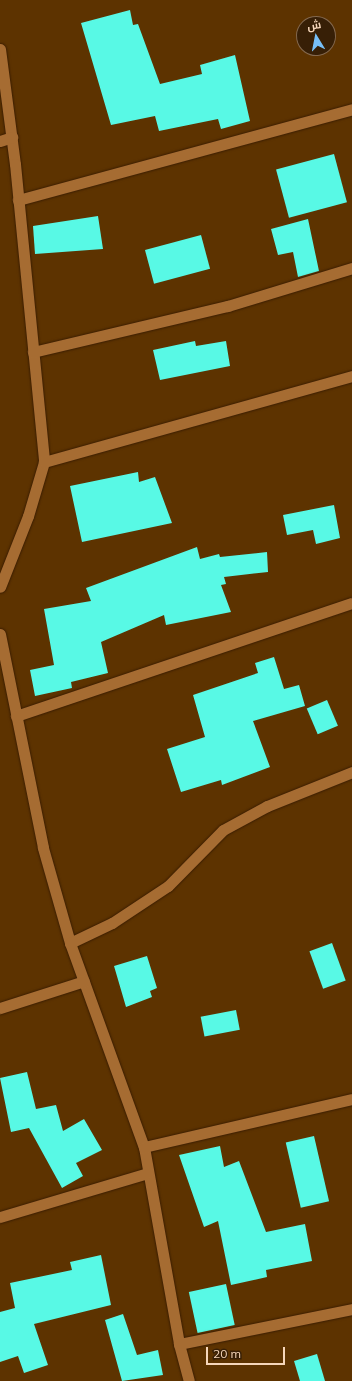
<!DOCTYPE html>
<meta charset="utf-8">
<style>
body{margin:0}
#map{position:relative;width:352px;height:1381px;overflow:hidden;background:#5d3300;font-family:Mulish,Cairo,sans-serif}
div>[style]{position:absolute}
.building>*{inset:0;background:#58f9e5;transform-origin:0 0}
.roads{filter:drop-shadow(0 0 1px #3a1d00) drop-shadow(0 0 1px #3a1d00)}
.minor>*{height:11px;margin:-5.5px;padding:0 5.5px;transform-origin:5.5px;border-radius:5.5px;background:#a66c32}
span{translate:-50% -50%;white-space:nowrap;text-align:center;line-height:1.15;-webkit-text-stroke:4px #371f06;paint-order:stroke}
.north{position:absolute;left:296px;top:16px;width:40px;height:40px;box-sizing:border-box;background:#371f06;border:1px solid #83684e;border-radius:50%;rotate:350deg;font-size:11px;font-weight:700;line-height:16px;text-align:center;color:#f6d6ba}
.north::after{content:'';display:block;margin:auto;width:14px;height:18px;background:#77bff7;clip-path:polygon(50% 0,100% 100%,50% 72%,0 100%)}
.scale{position:absolute;left:206px;top:1347px;width:79px;height:18px;box-sizing:border-box;border:2px solid #f6d6ba;border-top:0;padding-left:5px;font-size:12px;line-height:14px;white-space:nowrap;color:#f6d6ba;-webkit-text-stroke:3px #371f06;paint-order:stroke}
</style>
<div id="map">
<div class="building">
<div style="clip-path:polygon(130px 10px,133px 25px,138px 24px,160px 84px,202px 74px,200px 65px,235px 55px,250px 121px,221px 129px,218px 119px,159px 131px,155px 116px,111px 125px,81px 23px)"></div>
<div style="left:334px;top:154px;width:50px;height:60px;rotate:75deg"></div>
<div style="clip-path:polygon(98px 216px,103px 249px,35px 254px,33px 226px)"></div>
<div style="clip-path:polygon(308px 219px,319px 271px,298px 277px,293px 252px,278px 255px,271px 229px)"></div>
<div style="left:201px;top:235px;width:35px;height:58px;rotate:75deg"></div>
<div style="clip-path:polygon(195px 341px,196px 346px,226px 341px,230px 366px,160px 380px,153px 350px)"></div>
<div style="clip-path:polygon(138px 472px,139px 482px,155px 477px,172px 523px,82px 542px,70px 486px)"></div>
<div style="clip-path:polygon(334px 505px,340px 538px,316px 544px,313px 530px,287px 535px,283px 515px)"></div>
<div style="clip-path:polygon(197px 547px,200px 559px,219px 554px,220px 557px,267px 552px,268px 572px,224px 577px,226px 584px,221px 585px,231px 612px,166px 625px,164px 615px,101px 642px,108px 673px,71px 682px,72px 688px,35px 696px,30px 670px,54px 665px,44px 609px,91px 601px,86px 588px)"></div>
<div style="clip-path:polygon(274px 657px,284px 689px,299px 685px,305px 706px,253px 721px,270px 767px,222px 785px,221px 780px,181px 792px,167px 749px,205px 737px,193px 695px,258px 673px,255px 663px)"></div>
<div style="left:327px;top:700px;width:28px;height:22px;rotate:67deg"></div>
<div style="left:332px;top:943px;width:40px;height:24px;rotate:70deg"></div>
<div style="clip-path:polygon(147px 956px,157px 988px,150px 991px,152px 997px,126px 1007px,114px 966px)"></div>
<div style="left:236px;top:1010px;width:20px;height:36px;rotate:79deg"></div>
<div style="clip-path:polygon(27px 1072px,36px 1109px,56px 1105px,63px 1131px,84px 1119px,102px 1150px,76px 1163px,83px 1176px,62px 1188px,29px 1128px,11px 1132px,0 1078px)"></div>
<div style="left:314px;top:1136px;width:67px;height:29px;rotate:77deg"></div>
<div style="clip-path:polygon(220px 1146px,224px 1167px,239px 1161px,266px 1232px,305px 1224px,312px 1261px,266px 1270px,267px 1277px,231px 1285px,218px 1221px,204px 1227px,179px 1155px)"></div>
<div style="clip-path:polygon(101px 1255px,111px 1305px,34px 1324px,48px 1365px,24px 1373px,18px 1356px,0 1362px,0 1312px,15px 1308px,10px 1283px,72px 1270px,70px 1262px)"></div>
<div style="left:226px;top:1284px;width:42px;height:38px;rotate:78deg"></div>
<div style="clip-path:polygon(123px 1314px,137px 1355px,158px 1350px,163px 1375px,122px 1381px,105px 1320px)"></div>
<div style="clip-path:polygon(317px 1354px,325px 1381px,300px 1381px,294px 1361px)"></div>
</div>
<div class="roads">
<div class="minor">
<div style="left:0;top:49px;width:116px;rotate:82.6deg"></div>
<div style="left:15px;top:164px;width:299px;rotate:84.4deg"></div>
<div style="left:44px;top:462px;width:56px;rotate:106.5deg"></div>
<div style="left:28px;top:516px;width:76px;rotate:111.5deg"></div>
<div style="left:0;top:141px;width:13px;rotate:-18deg"></div>
<div style="left:18px;top:200px;width:346px;rotate:-15.2deg"></div>
<div style="left:33px;top:352px;width:200px;rotate:-13.3deg"></div>
<div style="left:228px;top:306px;width:130px;rotate:-17deg"></div>
<div style="left:44px;top:462px;width:320px;rotate:-15.6deg"></div>
<div style="left:0;top:634px;width:218px;rotate:78.6deg"></div>
<div style="left:43px;top:848px;width:99px;rotate:74.1deg"></div>
<div style="left:70px;top:943px;width:217px;rotate:70.1deg"></div>
<div style="left:144px;top:1147px;width:200px;rotate:79.9deg"></div>
<div style="left:179px;top:1344px;width:38px;rotate:75deg"></div>
<div style="left:16px;top:716px;width:354px;rotate:-18.6deg"></div>
<div style="left:70px;top:943px;width:47px;rotate:-25.5deg"></div>
<div style="left:112px;top:923px;width:67px;rotate:-33.5deg"></div>
<div style="left:168px;top:886px;width:78px;rotate:-45.5deg"></div>
<div style="left:223px;top:830px;width:50px;rotate:-28.6deg"></div>
<div style="left:267px;top:806px;width:92px;rotate:-21.8deg"></div>
<div style="left:0;top:1008px;width:88px;rotate:-17.8deg"></div>
<div style="left:144px;top:1147px;width:213px;rotate:-13deg"></div>
<div style="left:0;top:1217px;width:154px;rotate:-16.6deg"></div>
<div style="left:179px;top:1344px;width:177px;rotate:-11.4deg"></div>
</div>
</div>
<div class="north">ش</div>
<div class="scale">20 m</div>
</div>
